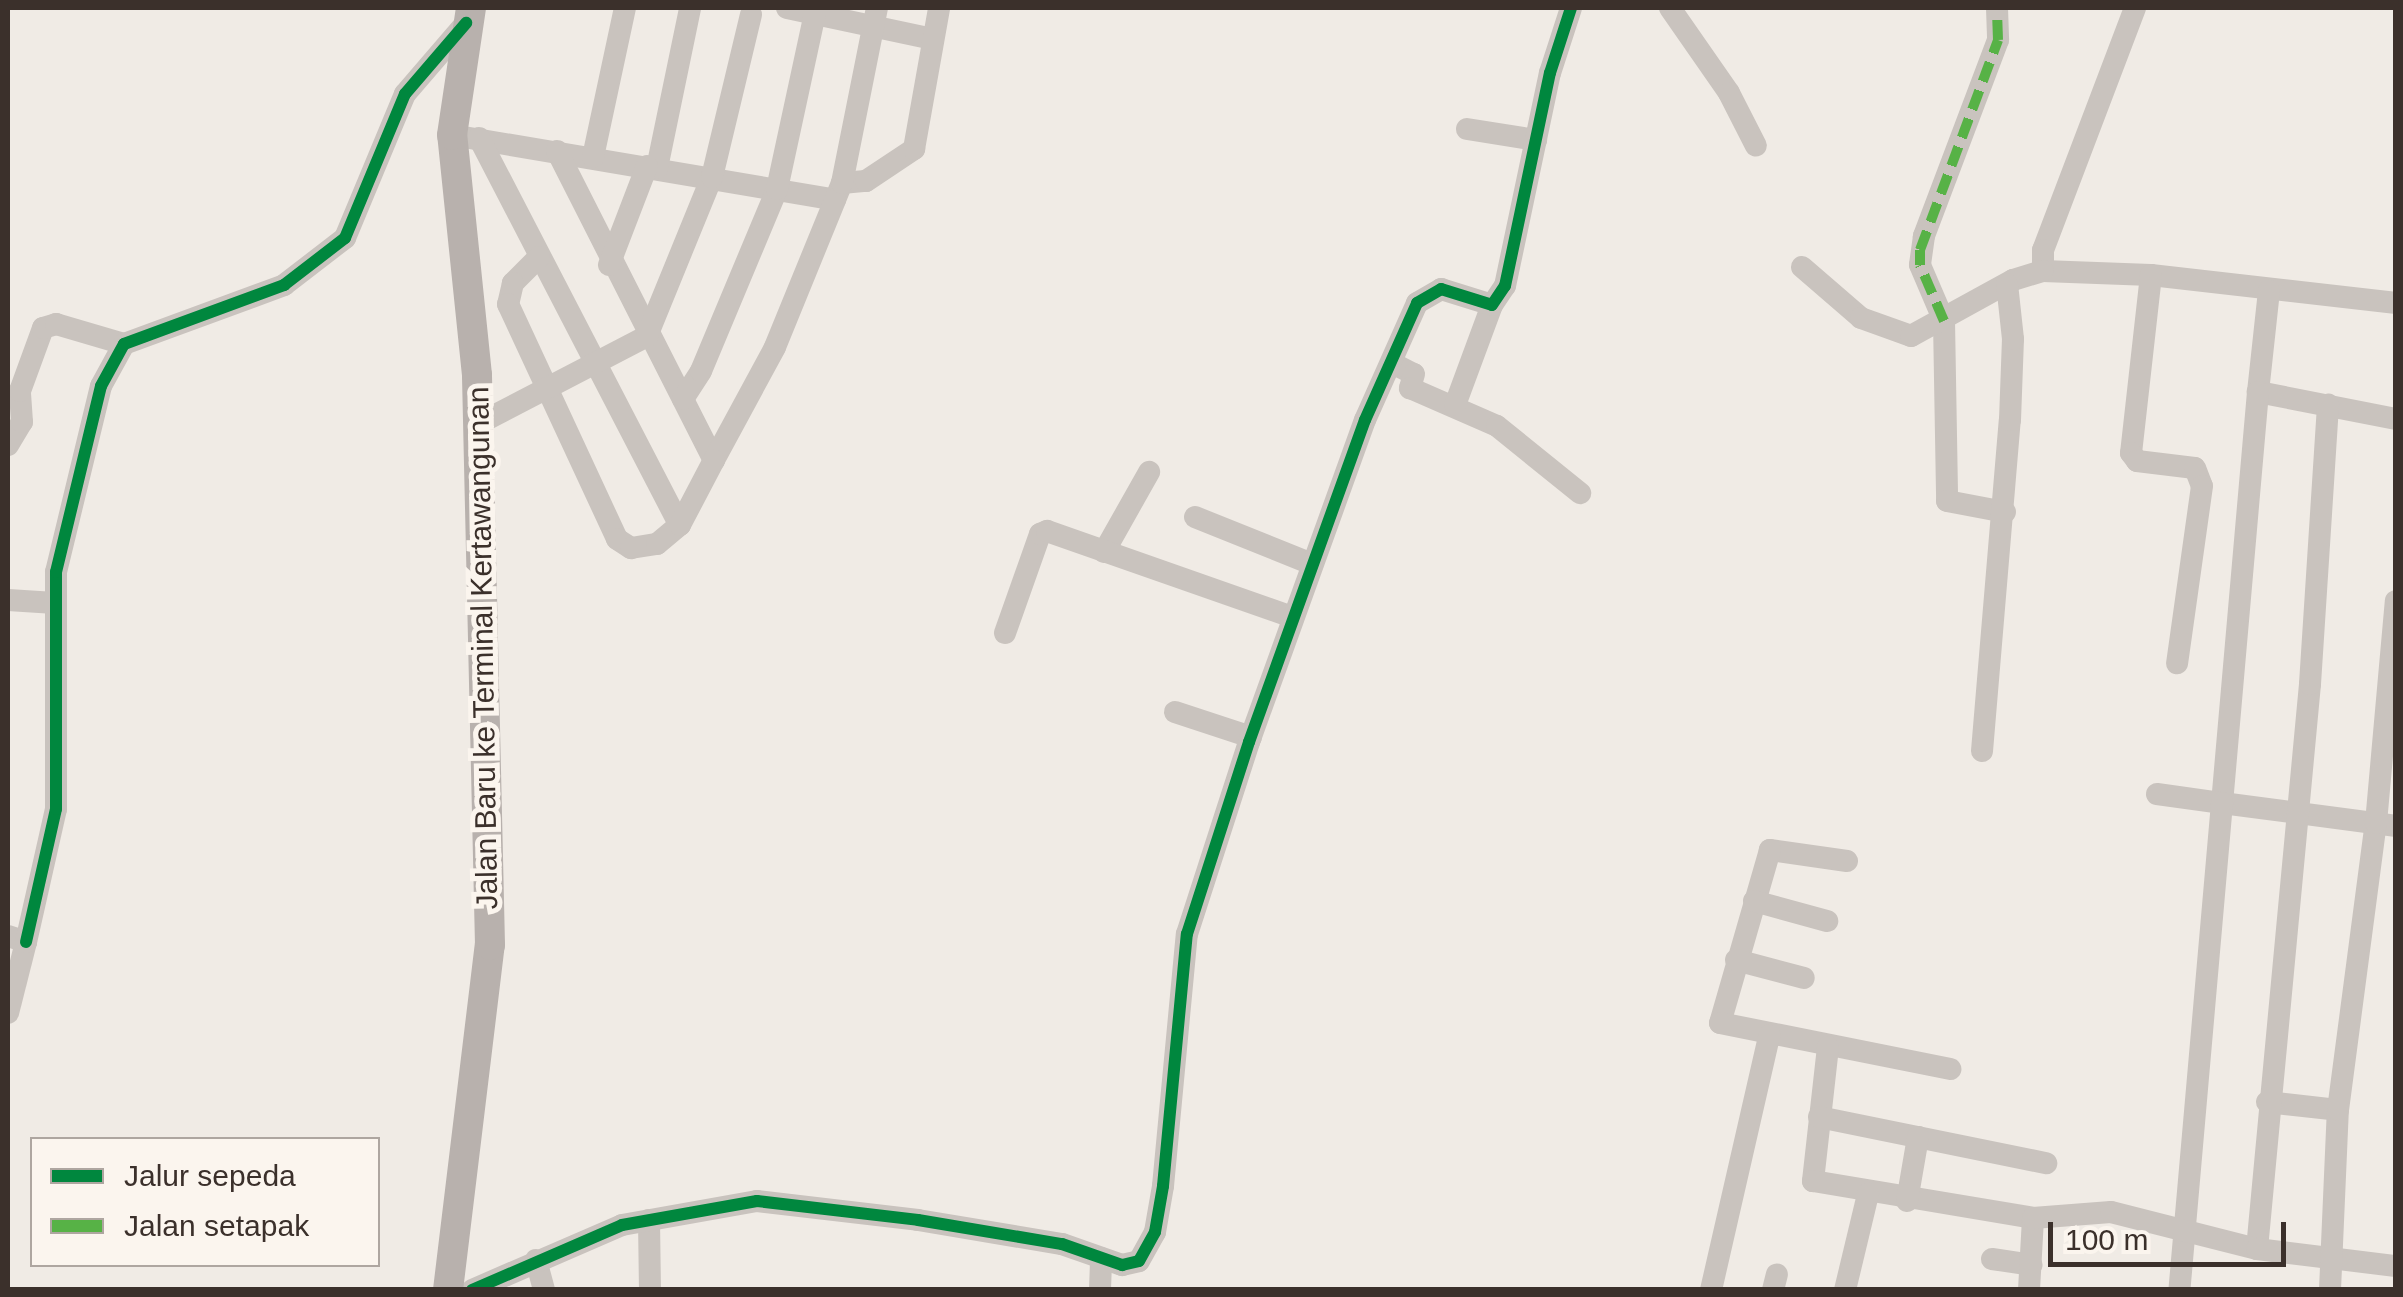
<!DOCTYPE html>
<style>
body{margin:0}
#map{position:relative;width:2403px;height:1297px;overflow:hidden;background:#f0ebe5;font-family:Arial,sans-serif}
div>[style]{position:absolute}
.minor>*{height:22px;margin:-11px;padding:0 11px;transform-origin:11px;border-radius:11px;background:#c9c3be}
.major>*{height:30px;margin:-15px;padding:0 15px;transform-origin:15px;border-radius:15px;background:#b8b1ad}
.quiet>*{height:10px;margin-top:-5px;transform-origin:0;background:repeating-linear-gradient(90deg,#57b246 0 20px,transparent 0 30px)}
.cycleway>*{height:12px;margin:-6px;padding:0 6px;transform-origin:6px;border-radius:6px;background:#00873e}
span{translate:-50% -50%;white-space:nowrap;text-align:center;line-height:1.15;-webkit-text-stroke:10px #fbf5ee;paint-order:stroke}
.street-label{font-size:30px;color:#3b302b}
.frame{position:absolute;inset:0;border:10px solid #3b302b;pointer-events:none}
.legend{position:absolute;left:30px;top:1137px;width:350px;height:130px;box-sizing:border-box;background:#fbf5ee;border:2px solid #aea6a0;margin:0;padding:12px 18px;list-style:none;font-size:30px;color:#3b302b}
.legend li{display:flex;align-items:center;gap:20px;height:50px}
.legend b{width:50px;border:2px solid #aea6a0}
.scale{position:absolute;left:2048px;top:1222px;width:238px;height:45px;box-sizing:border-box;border:5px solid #3b302b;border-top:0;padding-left:12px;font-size:30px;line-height:35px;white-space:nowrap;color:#3b302b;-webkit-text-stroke:8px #fbf5ee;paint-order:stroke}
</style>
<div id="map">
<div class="minor">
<div style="left:787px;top:8px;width:149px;rotate:12deg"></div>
<div style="left:1670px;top:8px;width:103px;rotate:55.2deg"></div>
<div style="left:1729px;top:93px;width:59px;rotate:63deg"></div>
<div style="left:1997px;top:8px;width:32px;rotate:88deg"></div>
<div style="left:1998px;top:40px;width:210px;rotate:110.7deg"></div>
<div style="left:1924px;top:236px;width:29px;rotate:98deg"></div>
<div style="left:1920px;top:265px;width:61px;rotate:66.8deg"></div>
<div style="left:1944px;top:321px;width:180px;rotate:89deg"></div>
<div style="left:1947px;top:501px;width:59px;rotate:10.7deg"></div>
<div style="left:2135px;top:8px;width:259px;rotate:110.8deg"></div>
<div style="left:2043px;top:250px;width:21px;rotate:90deg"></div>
<div style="left:2043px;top:271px;width:108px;rotate:2.1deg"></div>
<div style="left:2151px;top:275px;width:247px;rotate:6.5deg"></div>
<div style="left:1467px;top:129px;width:70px;rotate:9.1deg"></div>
<div style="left:452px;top:135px;width:388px;rotate:9.6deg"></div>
<div style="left:835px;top:200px;width:18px;rotate:-68deg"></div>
<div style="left:842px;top:183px;width:24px;rotate:-5deg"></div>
<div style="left:866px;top:181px;width:58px;rotate:-33.7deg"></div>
<div style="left:914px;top:149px;width:143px;rotate:-79.9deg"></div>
<div style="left:479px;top:138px;width:436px;rotate:62.6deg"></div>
<div style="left:557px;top:151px;width:347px;rotate:63.1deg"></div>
<div style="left:714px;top:460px;width:128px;rotate:-61.6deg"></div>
<div style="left:775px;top:347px;width:159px;rotate:-67.8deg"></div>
<div style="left:593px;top:157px;width:152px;rotate:-77.9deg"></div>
<div style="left:657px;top:168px;width:163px;rotate:-78.3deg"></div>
<div style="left:842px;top:183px;width:178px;rotate:-78.7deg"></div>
<div style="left:539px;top:257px;width:37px;rotate:135deg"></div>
<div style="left:513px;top:283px;width:22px;rotate:103deg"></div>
<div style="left:508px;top:304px;width:259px;rotate:65.1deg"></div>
<div style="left:617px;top:539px;width:17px;rotate:33deg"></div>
<div style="left:631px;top:548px;width:26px;rotate:-9deg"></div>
<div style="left:657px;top:544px;width:30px;rotate:-40deg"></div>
<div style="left:680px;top:525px;width:73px;rotate:-62.4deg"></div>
<div style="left:609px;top:265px;width:106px;rotate:-69deg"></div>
<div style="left:1802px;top:267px;width:78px;rotate:40.8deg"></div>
<div style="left:1861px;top:318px;width:53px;rotate:19.8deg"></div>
<div style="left:1911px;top:336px;width:116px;rotate:-28.8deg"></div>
<div style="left:2013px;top:280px;width:31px;rotate:-17deg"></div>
<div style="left:2151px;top:275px;width:179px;rotate:96.4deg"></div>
<div style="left:2131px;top:453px;width:10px;rotate:53deg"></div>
<div style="left:2137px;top:461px;width:58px;rotate:6.9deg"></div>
<div style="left:2195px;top:468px;width:19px;rotate:69deg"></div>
<div style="left:2202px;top:486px;width:179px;rotate:98deg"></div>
<div style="left:1394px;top:364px;width:22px;rotate:27deg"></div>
<div style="left:1414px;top:374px;width:15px;rotate:106deg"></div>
<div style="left:1410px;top:388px;width:95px;rotate:23.6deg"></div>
<div style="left:1497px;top:426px;width:107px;rotate:38.9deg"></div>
<div style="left:2258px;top:392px;width:102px;rotate:-83.8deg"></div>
<div style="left:683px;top:399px;width:33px;rotate:-57deg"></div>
<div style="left:701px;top:371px;width:197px;rotate:-67.3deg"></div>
<div style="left:777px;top:189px;width:185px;rotate:-77.8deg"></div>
<div style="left:1455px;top:405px;width:107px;rotate:-69.7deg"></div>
<div style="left:2396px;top:419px;width:141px;rotate:-168.9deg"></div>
<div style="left:2258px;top:392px;width:413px;rotate:95deg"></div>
<div style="left:2222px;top:803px;width:176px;rotate:7.5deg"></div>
<div style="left:476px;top:425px;width:193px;rotate:-27.5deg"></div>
<div style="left:647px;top:336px;width:172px;rotate:-67.8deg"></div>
<div style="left:712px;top:177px;width:167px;rotate:-76.5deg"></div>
<div style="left:8px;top:445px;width:27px;rotate:-59deg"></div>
<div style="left:22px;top:422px;width:31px;rotate:-94deg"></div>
<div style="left:20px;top:391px;width:67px;rotate:-69.9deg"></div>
<div style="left:43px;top:328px;width:14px;rotate:-17deg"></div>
<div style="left:56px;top:324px;width:71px;rotate:16.4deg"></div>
<div style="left:1195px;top:517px;width:126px;rotate:21.9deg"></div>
<div style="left:1104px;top:552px;width:92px;rotate:-60.6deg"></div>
<div style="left:8px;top:600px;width:47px;rotate:3.7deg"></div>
<div style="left:1005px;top:633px;width:105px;rotate:-70.5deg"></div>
<div style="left:1040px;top:534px;width:8px;rotate:-23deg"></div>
<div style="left:1047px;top:531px;width:261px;rotate:19.3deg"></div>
<div style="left:1175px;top:712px;width:80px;rotate:18.2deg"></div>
<div style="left:1982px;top:751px;width:332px;rotate:-85.2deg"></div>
<div style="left:2010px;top:420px;width:81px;rotate:-87.9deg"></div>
<div style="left:2013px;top:339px;width:55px;rotate:-96.2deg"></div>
<div style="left:2157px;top:794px;width:66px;rotate:7.9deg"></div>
<div style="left:2222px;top:803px;width:489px;rotate:95deg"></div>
<div style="left:1847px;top:861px;width:78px;rotate:-171.9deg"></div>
<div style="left:1770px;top:850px;width:180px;rotate:106.1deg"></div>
<div style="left:1720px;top:1023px;width:235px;rotate:11.3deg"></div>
<div style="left:1754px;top:901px;width:76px;rotate:15.3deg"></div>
<div style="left:8px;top:936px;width:19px;rotate:18deg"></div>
<div style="left:26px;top:942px;width:73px;rotate:104.2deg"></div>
<div style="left:26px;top:942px;width:136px;rotate:-77.3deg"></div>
<div style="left:56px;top:809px;width:237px;rotate:-90deg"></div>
<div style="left:56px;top:572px;width:191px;rotate:-76.4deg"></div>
<div style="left:101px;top:386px;width:48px;rotate:-61.3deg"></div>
<div style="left:124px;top:344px;width:171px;rotate:-20.2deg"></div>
<div style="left:284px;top:285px;width:77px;rotate:-37.6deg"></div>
<div style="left:345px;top:238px;width:156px;rotate:-67.4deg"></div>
<div style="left:405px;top:94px;width:94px;rotate:-49.3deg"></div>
<div style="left:1736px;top:960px;width:70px;rotate:14.8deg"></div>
<div style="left:1828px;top:1047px;width:135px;rotate:96.4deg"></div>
<div style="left:1813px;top:1181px;width:223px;rotate:9.5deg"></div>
<div style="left:2267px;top:1102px;width:71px;rotate:6.4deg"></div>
<div style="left:1819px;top:1117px;width:232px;rotate:11.5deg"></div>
<div style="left:1907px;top:1201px;width:65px;rotate:-80.2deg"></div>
<div style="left:649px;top:1220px;width:70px;rotate:89.2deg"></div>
<div style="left:2257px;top:1249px;width:567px;rotate:-84.64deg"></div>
<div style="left:2310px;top:684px;width:280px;rotate:-86.3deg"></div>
<div style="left:1992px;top:1259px;width:40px;rotate:8.5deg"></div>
<div style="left:536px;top:1260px;width:31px;rotate:75deg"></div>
<div style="left:472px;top:1290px;width:163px;rotate:-23.4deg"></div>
<div style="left:622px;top:1225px;width:137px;rotate:-10.1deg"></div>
<div style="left:757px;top:1201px;width:162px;rotate:6.7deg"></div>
<div style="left:918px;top:1220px;width:146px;rotate:9.5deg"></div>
<div style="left:1062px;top:1244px;width:64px;rotate:19.3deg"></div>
<div style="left:1122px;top:1265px;width:17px;rotate:-13deg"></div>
<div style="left:1139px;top:1261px;width:33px;rotate:-61deg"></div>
<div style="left:1155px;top:1232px;width:47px;rotate:-80.1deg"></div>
<div style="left:1163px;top:1186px;width:253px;rotate:-84.6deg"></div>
<div style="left:1187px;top:934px;width:202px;rotate:-72.1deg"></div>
<div style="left:1249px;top:742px;width:342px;rotate:-70.2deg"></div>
<div style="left:1365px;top:420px;width:128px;rotate:-66deg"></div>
<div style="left:1417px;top:303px;width:28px;rotate:-30deg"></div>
<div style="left:1441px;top:289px;width:53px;rotate:17.4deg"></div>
<div style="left:1492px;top:305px;width:23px;rotate:-56deg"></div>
<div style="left:1505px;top:286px;width:218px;rotate:-78.1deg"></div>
<div style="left:1550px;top:73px;width:68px;rotate:-72.1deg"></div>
<div style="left:1100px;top:1290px;width:32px;rotate:-88deg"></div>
<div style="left:1711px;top:1290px;width:261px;rotate:-77.1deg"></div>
<div style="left:1773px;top:1290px;width:16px;rotate:-76deg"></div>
<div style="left:1845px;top:1290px;width:99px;rotate:-76.5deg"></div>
<div style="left:2029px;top:1290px;width:72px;rotate:-86.8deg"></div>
<div style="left:2033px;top:1218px;width:78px;rotate:-4.4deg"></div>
<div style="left:2111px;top:1212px;width:151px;rotate:14.2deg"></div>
<div style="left:2257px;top:1249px;width:140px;rotate:7deg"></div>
<div style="left:2330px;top:1290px;width:180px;rotate:-87.5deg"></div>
<div style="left:2338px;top:1110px;width:290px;rotate:-82.5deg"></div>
<div style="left:2376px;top:823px;width:223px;rotate:-84.9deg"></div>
</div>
<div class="major">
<div style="left:448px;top:1290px;width:348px;rotate:-83.1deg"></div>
<div style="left:490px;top:945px;width:570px;rotate:-91.31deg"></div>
<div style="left:477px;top:375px;width:241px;rotate:-95.9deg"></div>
<div style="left:452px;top:135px;width:128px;rotate:-81.5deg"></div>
</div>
<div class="quiet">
<div style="left:1944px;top:321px;width:61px;rotate:-113.2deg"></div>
<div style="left:1920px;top:265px;width:15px;rotate:-90deg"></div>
<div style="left:1920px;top:250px;width:224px;rotate:-69.6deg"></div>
<div style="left:1998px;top:40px;width:32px;rotate:-92deg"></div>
</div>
<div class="cycleway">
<div style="left:26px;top:942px;width:136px;rotate:-77.3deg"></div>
<div style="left:56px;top:809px;width:237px;rotate:-90deg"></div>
<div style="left:56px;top:572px;width:191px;rotate:-76.4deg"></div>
<div style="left:101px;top:386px;width:48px;rotate:-61.3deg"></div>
<div style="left:124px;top:344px;width:171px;rotate:-20.2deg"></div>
<div style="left:284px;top:285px;width:77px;rotate:-37.6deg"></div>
<div style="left:345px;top:238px;width:156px;rotate:-67.4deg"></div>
<div style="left:405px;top:94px;width:94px;rotate:-49.3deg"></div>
<div style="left:472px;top:1290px;width:163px;rotate:-23.4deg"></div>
<div style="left:622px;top:1225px;width:137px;rotate:-10.1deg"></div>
<div style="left:757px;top:1201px;width:162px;rotate:6.7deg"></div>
<div style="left:918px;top:1220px;width:146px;rotate:9.5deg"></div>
<div style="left:1062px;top:1244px;width:64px;rotate:19.3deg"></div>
<div style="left:1122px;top:1265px;width:17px;rotate:-13deg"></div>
<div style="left:1139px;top:1261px;width:33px;rotate:-61deg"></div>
<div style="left:1155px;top:1232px;width:47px;rotate:-80.1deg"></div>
<div style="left:1163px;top:1186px;width:253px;rotate:-84.6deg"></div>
<div style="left:1187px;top:934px;width:202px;rotate:-72.1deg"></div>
<div style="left:1249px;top:742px;width:342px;rotate:-70.2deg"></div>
<div style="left:1365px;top:420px;width:128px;rotate:-66deg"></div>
<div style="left:1417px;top:303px;width:28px;rotate:-30deg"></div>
<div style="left:1441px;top:289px;width:53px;rotate:17.4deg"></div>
<div style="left:1492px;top:305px;width:23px;rotate:-56deg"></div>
<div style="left:1505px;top:286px;width:218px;rotate:-78.1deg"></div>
<div style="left:1550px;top:73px;width:68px;rotate:-72.1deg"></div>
</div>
<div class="street-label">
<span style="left:483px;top:648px;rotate:-91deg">Jalan Baru ke Terminal Kertawangunan</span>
</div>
<div class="frame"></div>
<ul class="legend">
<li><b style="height:12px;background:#00873e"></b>Jalur sepeda</li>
<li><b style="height:12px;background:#57b246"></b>Jalan setapak</li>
</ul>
<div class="scale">100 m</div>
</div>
